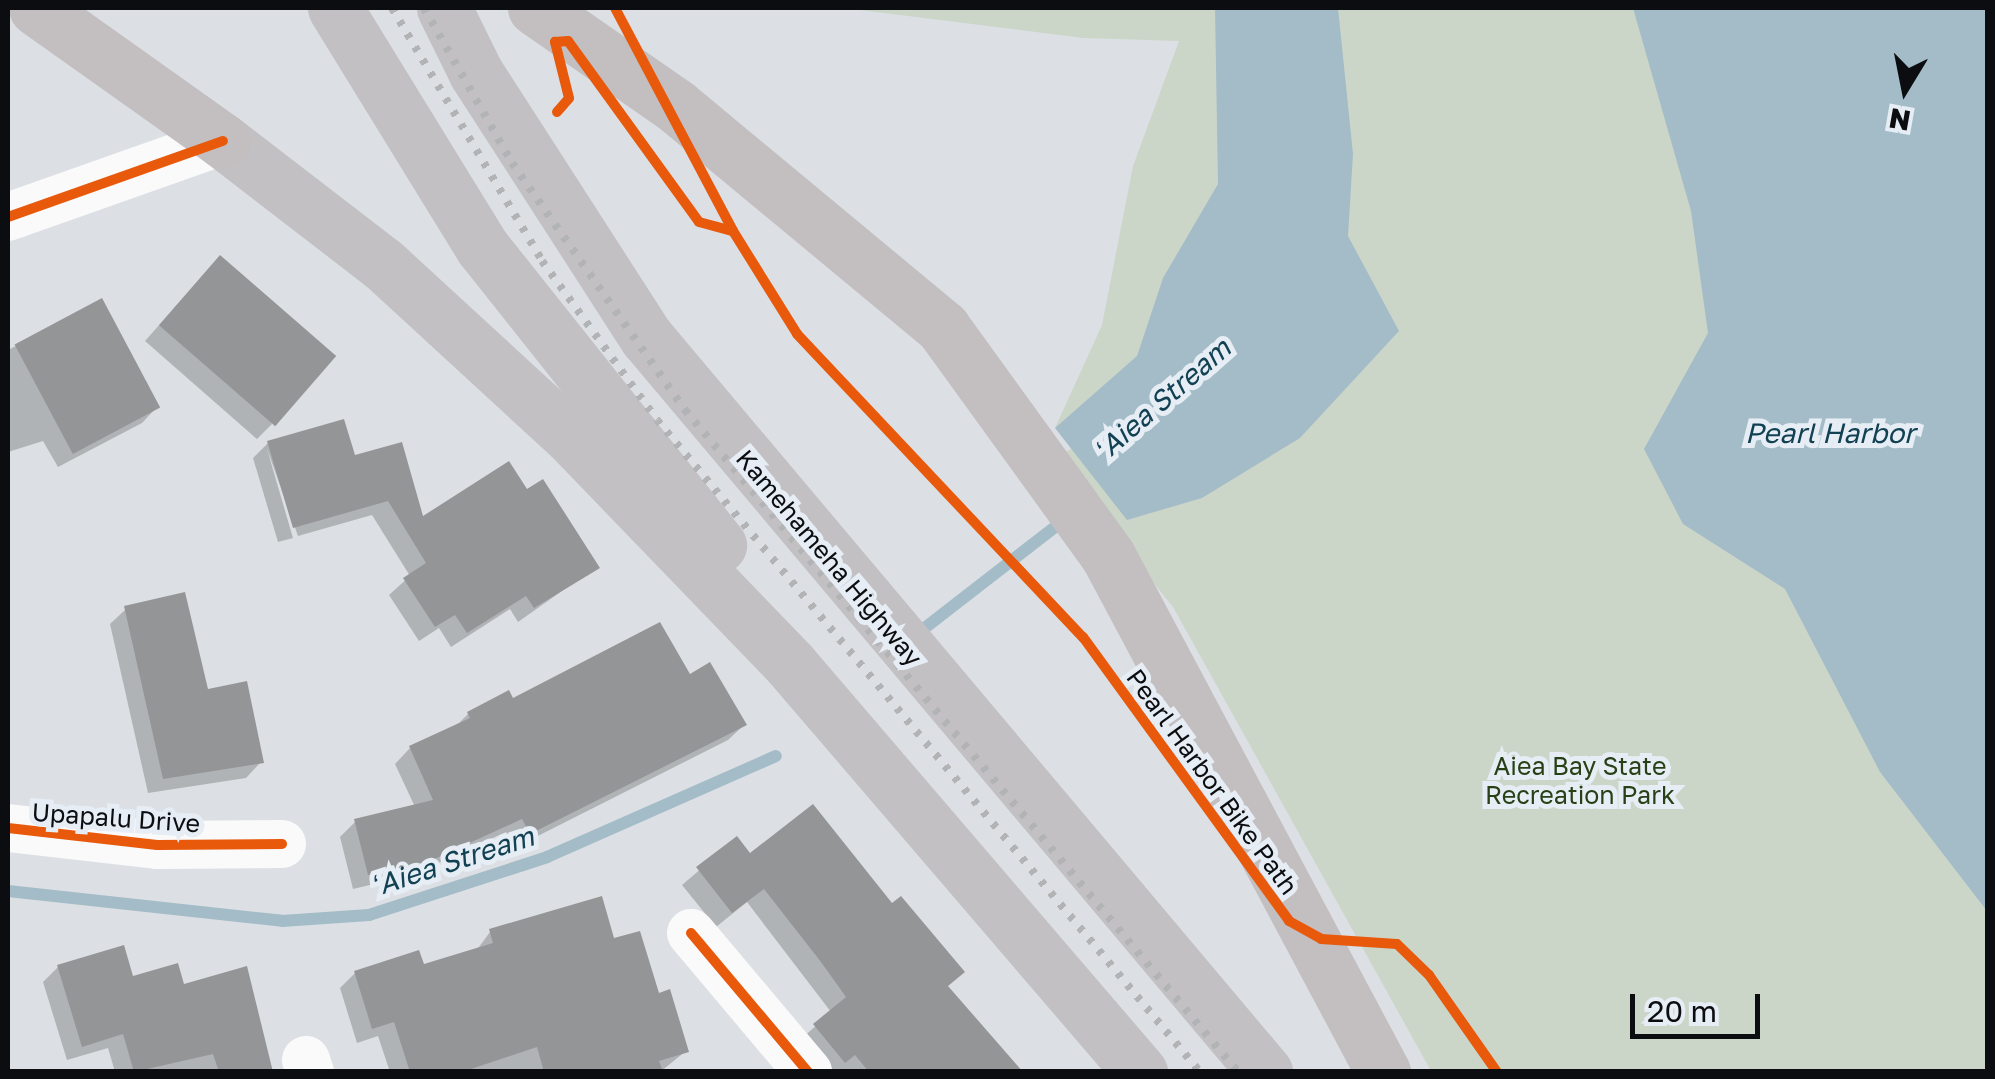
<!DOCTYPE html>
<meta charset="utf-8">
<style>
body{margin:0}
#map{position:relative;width:1995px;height:1079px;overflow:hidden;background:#dce0e4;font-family:"Golos Text",sans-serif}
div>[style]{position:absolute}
.green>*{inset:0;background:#cbd6c9}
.water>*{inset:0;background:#a3bcc7}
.shadow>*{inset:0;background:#0003}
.stream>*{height:12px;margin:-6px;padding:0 6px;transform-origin:6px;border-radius:6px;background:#a3bcc7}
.building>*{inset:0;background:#949596;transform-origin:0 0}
.minor>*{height:48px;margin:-24px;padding:0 24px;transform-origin:24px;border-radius:24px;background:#fafafb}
.major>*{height:55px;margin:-27.5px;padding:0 27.5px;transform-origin:27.5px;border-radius:27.5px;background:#c2c0c2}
.highway>*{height:55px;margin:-27.5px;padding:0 27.5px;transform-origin:27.5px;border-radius:27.5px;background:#c3bec0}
.rail>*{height:8px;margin-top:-4px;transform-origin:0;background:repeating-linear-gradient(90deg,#b2b3b4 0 5px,transparent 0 15px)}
.cycleway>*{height:10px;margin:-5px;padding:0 5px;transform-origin:5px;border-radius:5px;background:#e8590c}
span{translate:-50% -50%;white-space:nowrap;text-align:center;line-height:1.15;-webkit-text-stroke:10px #e6edf4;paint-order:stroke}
.street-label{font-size:25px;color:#0b0d10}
.park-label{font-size:25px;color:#274016}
.water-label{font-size:28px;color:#124154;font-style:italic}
.frame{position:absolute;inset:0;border:10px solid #0b0d10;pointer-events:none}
.north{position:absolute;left:1855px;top:40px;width:100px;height:100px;-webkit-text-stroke:8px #e6edf4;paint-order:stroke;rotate:190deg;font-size:28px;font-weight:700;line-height:40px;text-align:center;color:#0b0d10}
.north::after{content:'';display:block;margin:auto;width:35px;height:45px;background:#0b0d10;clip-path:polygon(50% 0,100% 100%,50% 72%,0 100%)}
.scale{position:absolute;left:1630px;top:994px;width:130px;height:45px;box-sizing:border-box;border:5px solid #0b0d10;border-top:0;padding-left:12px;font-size:30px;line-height:35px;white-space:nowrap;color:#0b0d10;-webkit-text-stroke:8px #e6edf4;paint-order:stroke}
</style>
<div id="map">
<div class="green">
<div style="clip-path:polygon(844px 8px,1250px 8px,1255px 212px,1101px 424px,1055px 428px,1102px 325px,1133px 166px,1179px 41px,1083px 38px)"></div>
<div style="clip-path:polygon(1330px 8px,1658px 8px,1876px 644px,1987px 911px,1987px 1071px,1431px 1071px,1173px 607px,1054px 459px,1082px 442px,1243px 439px)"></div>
</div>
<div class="water">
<div style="clip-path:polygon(1215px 8px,1338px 8px,1353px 154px,1348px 236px,1399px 331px,1300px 438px,1202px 498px,1127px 520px,1055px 428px,1137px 356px,1163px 278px,1218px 184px)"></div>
<div style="clip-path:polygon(1633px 8px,1987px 8px,1987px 911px,1880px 772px,1785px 589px,1683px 524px,1644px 449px,1708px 333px,1691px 211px)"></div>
</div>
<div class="shadow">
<div style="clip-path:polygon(205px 273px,272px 424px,257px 439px,145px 341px)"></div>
<div style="clip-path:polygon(101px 301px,157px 407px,142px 423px,58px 467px,43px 441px,8px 452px,8px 350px)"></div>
<div style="clip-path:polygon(268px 443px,353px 458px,422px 520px,526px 493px,596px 567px,518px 622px,510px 609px,451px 647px,439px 628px,419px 641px,389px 595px,410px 576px,372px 515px,298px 536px,267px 449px,293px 538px,278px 542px,253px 458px)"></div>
<div style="clip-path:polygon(126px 609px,206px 692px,261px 762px,246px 778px,148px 793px,110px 624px)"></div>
<div style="clip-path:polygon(689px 677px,744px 725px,728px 740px,514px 848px,506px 832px,412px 875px,353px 889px,340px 837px,356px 821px,415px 807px,395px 764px,410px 748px,453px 729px,468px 714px)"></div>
<div style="clip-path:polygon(736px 839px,749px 856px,946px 987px,1021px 1072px,825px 1072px,799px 1041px,831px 1012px,747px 902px,716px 927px,682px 885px)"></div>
<div style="clip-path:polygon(490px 932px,612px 941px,657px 996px,686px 1051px,660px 1072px,390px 1072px,378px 1036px,357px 1043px,340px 988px,355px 973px,422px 967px,476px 951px)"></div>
<div style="clip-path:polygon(58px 967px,183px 987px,273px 1072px,115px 1072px,108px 1048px,67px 1060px,43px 982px)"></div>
</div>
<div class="stream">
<div style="left:917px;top:634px;width:187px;rotate:-37.8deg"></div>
<div style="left:8px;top:891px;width:276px;rotate:6.2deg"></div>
<div style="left:282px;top:921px;width:87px;rotate:-3.9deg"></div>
<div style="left:369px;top:915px;width:187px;rotate:-18deg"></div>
<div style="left:547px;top:857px;width:250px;rotate:-23.8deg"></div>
</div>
<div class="building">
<div style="left:220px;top:255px;width:154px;height:93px;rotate:41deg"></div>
<div style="left:102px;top:298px;width:124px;height:99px;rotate:62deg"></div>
<div style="clip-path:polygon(344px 419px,355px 455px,402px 442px,423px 516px,509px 461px,527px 489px,543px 479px,600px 568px,534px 608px,526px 596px,467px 633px,455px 615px,435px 627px,403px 578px,426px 563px,388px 501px,293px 528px,267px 441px)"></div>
<div style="clip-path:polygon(185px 592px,208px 689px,247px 681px,264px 763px,163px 779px,124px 606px)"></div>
<div style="clip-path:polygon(660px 622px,690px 674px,710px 662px,747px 725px,530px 834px,522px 819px,430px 861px,368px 875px,354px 819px,433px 800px,409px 746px,470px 718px,467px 712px,509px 690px,513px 698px)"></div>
<div style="clip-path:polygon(813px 804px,892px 903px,901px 896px,965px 972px,948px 986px,1023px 1072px,869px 1072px,855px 1055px,845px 1063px,813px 1024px,846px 997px,821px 962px,764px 889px,732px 913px,696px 867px,737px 836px,750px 853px)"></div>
<div style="clip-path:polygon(602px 896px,614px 938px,640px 931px,659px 993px,670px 989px,689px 1052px,659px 1061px,663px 1072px,544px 1072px,537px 1047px,462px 1072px,410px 1072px,394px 1022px,372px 1029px,354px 971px,419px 950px,424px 964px,493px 943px,489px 929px)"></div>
<div style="clip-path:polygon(124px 945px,133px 976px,178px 963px,184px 984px,247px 966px,273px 1072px,219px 1072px,213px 1054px,134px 1072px,123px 1034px,82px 1047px,57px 965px)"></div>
</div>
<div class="minor">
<div style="left:8px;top:217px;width:228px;rotate:-19.5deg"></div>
<div style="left:8px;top:828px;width:150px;rotate:6.5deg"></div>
<div style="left:157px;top:845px;width:125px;rotate:-0.5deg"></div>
<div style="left:691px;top:933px;width:182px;rotate:49.9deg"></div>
<div style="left:306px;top:1060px;width:13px;rotate:72deg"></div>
</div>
<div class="major">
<div style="left:335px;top:8px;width:281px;rotate:58.4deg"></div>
<div style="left:482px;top:247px;width:381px;rotate:51.5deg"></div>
<div style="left:444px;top:8px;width:72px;rotate:63.8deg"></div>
<div style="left:476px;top:73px;width:315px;rotate:57.2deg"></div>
<div style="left:647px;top:338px;width:960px;rotate:49.9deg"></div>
<div style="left:223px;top:141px;width:203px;rotate:37.6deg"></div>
<div style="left:384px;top:265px;width:253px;rotate:42.6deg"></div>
<div style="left:570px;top:436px;width:317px;rotate:46deg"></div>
<div style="left:790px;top:664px;width:538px;rotate:49.38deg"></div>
</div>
<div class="highway">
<div style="left:36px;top:8px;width:229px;rotate:35.4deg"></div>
<div style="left:535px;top:8px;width:172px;rotate:34.8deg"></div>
<div style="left:676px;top:106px;width:347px;rotate:39.7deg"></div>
<div style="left:943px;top:328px;width:281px;rotate:54.1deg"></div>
<div style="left:1108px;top:556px;width:585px;rotate:61.94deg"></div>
</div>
<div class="rail">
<div style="left:392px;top:8px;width:294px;rotate:59.3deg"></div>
<div style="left:542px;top:261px;width:196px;rotate:54.1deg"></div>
<div style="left:657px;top:420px;width:849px;rotate:50.21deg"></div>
<div style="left:424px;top:8px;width:178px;rotate:60.4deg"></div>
<div style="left:512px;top:163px;width:302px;rotate:55deg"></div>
<div style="left:685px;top:410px;width:863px;rotate:50.13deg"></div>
</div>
<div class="cycleway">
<div style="left:615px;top:8px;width:252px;rotate:62.1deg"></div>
<div style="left:733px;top:231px;width:121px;rotate:58.1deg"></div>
<div style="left:797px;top:334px;width:417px;rotate:46.7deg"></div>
<div style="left:1083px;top:637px;width:351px;rotate:54deg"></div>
<div style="left:1289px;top:921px;width:37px;rotate:29deg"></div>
<div style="left:1321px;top:939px;width:76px;rotate:3.8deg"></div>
<div style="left:1397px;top:944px;width:45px;rotate:44.1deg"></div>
<div style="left:1429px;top:975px;width:118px;rotate:55deg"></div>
<div style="left:557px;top:112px;width:18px;rotate:-49deg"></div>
<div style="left:569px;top:98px;width:58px;rotate:-104deg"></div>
<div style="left:555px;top:42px;width:13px;rotate:-4deg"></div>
<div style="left:568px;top:41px;width:223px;rotate:54.1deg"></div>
<div style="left:699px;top:222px;width:35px;rotate:15deg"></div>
<div style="left:8px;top:217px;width:228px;rotate:-19.5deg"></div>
<div style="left:8px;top:828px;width:150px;rotate:6.5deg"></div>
<div style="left:157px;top:845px;width:125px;rotate:-0.5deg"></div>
<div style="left:691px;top:933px;width:182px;rotate:49.9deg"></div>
</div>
<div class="street-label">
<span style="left:829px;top:558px;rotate:50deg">Kamehameha Highway</span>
<span style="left:1212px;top:782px;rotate:54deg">Pearl Harbor Bike Path</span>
<span style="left:116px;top:818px;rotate:4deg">Upapalu Drive</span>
</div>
<div class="park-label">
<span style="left:1580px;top:781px">Aiea Bay State<br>Recreation Park</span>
</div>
<div class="water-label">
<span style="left:1163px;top:399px;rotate:-41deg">ʻAiea Stream</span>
<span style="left:1830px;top:433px">Pearl Harbor</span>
<span style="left:453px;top:861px;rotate:-18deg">ʻAiea Stream</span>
</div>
<div class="frame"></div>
<div class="north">N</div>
<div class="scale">20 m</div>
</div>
